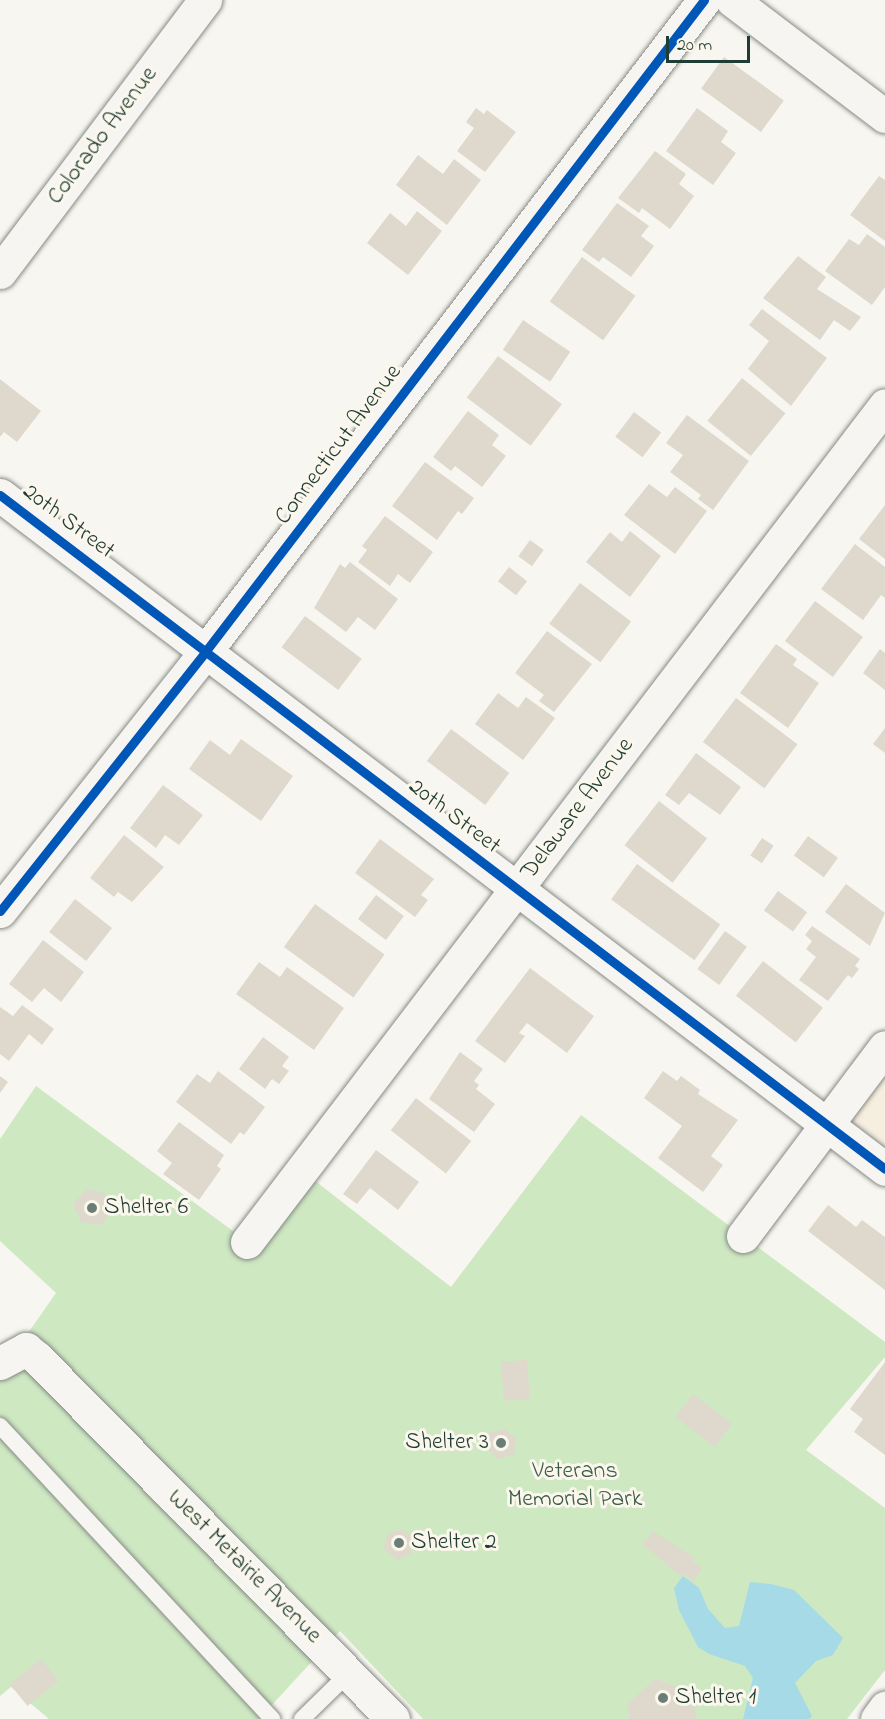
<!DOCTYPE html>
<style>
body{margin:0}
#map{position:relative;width:885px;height:1719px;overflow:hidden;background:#f8f6f0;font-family:"Indie Flower",sans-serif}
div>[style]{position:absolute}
.built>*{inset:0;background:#f6efe0}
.green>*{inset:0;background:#cee8c2}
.water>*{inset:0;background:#a5dae6}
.building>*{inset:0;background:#dfd9cd;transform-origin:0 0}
.roads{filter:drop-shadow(0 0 2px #868b86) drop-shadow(0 0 2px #868b86)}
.lane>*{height:16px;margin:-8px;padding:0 8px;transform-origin:8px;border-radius:8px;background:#f6f5f1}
.street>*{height:33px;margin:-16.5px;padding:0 16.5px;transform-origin:16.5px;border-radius:16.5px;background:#f6f5f1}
.secondary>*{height:33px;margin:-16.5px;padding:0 16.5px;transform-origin:16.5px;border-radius:16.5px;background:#f6f5f1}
.cycleway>*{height:9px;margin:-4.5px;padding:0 4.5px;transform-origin:4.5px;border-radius:4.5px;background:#0057b8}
.dots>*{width:16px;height:16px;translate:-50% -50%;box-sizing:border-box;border:3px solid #fbf7ec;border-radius:50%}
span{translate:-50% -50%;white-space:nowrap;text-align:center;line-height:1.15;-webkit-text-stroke:6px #fbf7ec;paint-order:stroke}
.street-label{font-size:24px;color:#1f3d34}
.poi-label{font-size:24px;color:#1f3d34}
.left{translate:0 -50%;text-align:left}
.right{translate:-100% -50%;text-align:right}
.park-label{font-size:24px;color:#3b5d49}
.scale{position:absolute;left:666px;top:36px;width:84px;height:27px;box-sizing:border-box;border:3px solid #1f3d34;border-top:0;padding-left:8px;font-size:18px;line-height:21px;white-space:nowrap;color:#1f3d34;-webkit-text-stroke:4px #fbf7ec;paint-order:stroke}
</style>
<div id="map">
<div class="built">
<div style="clip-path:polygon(885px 1071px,885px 1150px,847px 1122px)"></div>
</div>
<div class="green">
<div style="clip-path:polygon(36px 1086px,260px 1251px,314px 1180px,451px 1287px,581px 1115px,885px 1342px,885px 1357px,806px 1450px,885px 1508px,885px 1670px,847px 1719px,423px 1719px,340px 1631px,259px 1719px,49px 1719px,11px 1687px,0 1696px,0 1373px,56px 1293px,0 1241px,0 1139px)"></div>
</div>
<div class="water">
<div style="clip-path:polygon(683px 1576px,699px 1588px,708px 1609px,725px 1628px,739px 1626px,750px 1582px,771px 1584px,794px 1590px,843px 1638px,833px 1655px,816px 1661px,795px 1683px,812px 1716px,809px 1719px,743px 1719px,753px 1678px,745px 1666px,709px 1654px,698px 1647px,679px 1610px,674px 1588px)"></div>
</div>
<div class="building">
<div style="left:724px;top:57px;width:74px;height:39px;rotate:36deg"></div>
<div style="clip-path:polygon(476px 108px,484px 114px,487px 110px,516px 132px,485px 172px,457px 151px,474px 128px,466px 122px)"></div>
<div style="clip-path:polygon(697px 108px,728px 131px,721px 142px,736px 153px,713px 185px,666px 151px)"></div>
<div style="clip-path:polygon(655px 151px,686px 174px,679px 184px,694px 196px,670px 229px,642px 208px,639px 213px,618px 198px)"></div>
<div style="clip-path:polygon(418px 155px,443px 174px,454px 159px,481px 180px,447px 225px,396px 185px)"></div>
<div style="clip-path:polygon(879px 176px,885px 180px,885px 241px,850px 215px)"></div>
<div style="clip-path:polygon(617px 203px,649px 226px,641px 236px,654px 246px,631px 277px,603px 257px,599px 262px,582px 250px)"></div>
<div style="clip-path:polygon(417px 211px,442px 231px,408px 275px,367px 243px,390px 213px,406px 226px)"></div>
<div style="clip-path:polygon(867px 234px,885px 247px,885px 287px,872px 305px,825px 271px,849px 239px,859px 245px)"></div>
<div style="clip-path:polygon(798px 256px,826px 277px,817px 289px,861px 317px,850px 331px,834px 320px,820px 340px,763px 298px)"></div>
<div style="left:582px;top:257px;width:66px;height:55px;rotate:36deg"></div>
<div style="clip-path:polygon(762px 309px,827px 358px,791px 406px,748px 369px,769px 341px,749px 325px)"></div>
<div style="left:523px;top:320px;width:57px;height:36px;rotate:34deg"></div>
<div style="left:498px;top:356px;width:80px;height:52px;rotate:37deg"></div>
<div style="left:742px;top:378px;width:56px;height:55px;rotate:39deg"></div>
<div style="clip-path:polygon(0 379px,41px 411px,17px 442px,4px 432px,0 437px)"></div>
<div style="clip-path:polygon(468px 411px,499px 435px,492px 445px,506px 456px,482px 487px,455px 466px,451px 471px,433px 457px)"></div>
<div style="left:634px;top:412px;width:34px;height:31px;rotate:37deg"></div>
<div style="clip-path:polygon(687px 415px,749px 461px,713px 510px,698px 499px,701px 495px,670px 472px,683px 455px,666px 443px)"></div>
<div style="clip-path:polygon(425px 462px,474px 498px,462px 514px,458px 511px,437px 540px,392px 506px)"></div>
<div style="clip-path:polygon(649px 484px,667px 497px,675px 487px,707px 511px,675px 554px,624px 515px)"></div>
<div style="clip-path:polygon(885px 505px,885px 559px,859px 539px)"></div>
<div style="clip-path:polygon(385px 516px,433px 552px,410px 583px,398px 574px,390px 586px,358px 562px,367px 550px,362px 546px)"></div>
<div style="clip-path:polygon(630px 531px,661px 556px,630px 597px,586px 562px,610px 532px,622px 542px)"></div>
<div style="left:530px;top:540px;width:17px;height:20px;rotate:36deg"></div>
<div style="clip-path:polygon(855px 544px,885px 567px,885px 598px,881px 595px,863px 620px,821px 589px)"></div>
<div style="clip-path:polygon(350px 562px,398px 599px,375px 630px,358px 617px,346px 632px,314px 608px,340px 564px,345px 568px)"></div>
<div style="left:509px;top:567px;width:23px;height:18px;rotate:38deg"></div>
<div style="left:580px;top:583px;width:64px;height:51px;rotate:37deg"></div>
<div style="left:815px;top:601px;width:60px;height:50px;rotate:37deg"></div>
<div style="left:305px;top:616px;width:71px;height:39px;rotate:37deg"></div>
<div style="clip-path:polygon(547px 631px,592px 664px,554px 712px,539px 701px,544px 695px,515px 673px)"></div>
<div style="clip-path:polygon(776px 644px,797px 659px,793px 665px,819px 683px,788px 728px,740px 693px)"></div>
<div style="clip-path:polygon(880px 649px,885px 653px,885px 690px,863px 673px)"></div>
<div style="clip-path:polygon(498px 693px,518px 708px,526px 697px,555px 718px,523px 760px,475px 724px)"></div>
<div style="left:736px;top:698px;width:77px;height:55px;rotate:37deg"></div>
<div style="clip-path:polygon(885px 728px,885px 753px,873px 744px)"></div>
<div style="left:451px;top:729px;width:73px;height:40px;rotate:37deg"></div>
<div style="clip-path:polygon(241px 739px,293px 776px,261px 821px,189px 769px,210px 740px,230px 755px)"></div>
<div style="clip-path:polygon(696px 753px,741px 787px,720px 815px,689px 793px,679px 805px,665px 795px)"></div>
<div style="clip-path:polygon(163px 785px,203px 815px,179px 845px,165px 835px,156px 848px,130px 828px)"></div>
<div style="left:659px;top:801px;width:61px;height:56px;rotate:38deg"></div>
<div style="clip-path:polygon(124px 835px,164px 867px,132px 902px,118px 892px,114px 897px,90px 878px)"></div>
<div style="left:808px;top:836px;width:37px;height:24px;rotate:36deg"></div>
<div style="left:762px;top:838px;width:14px;height:21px;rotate:34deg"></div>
<div style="clip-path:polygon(380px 839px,434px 879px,421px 895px,428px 900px,415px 917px,355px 873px)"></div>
<div style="left:637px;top:864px;width:103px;height:44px;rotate:36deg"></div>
<div style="clip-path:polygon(846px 884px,885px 913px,870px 946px,825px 912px)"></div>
<div style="left:778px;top:891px;width:36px;height:24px;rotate:36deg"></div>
<div style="left:376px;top:895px;width:35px;height:30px;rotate:37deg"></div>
<div style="left:75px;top:899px;width:47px;height:42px;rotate:38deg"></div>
<div style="left:315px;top:904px;width:86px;height:53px;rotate:36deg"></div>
<div style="clip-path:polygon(812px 926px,860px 959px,855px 966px,859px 969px,852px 978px,848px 975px,828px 1001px,799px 980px,816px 957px,806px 949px,812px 941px,805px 935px)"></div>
<div style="left:725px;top:931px;width:27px;height:47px;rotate:36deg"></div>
<div style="clip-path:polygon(43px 940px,84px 972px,61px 1002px,44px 988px,32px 1002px,9px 984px)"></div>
<div style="left:763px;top:961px;width:76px;height:44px;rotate:38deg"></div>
<div style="clip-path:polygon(259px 962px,280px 977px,287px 967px,344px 1008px,314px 1050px,236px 994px)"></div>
<div style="clip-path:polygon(530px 968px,594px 1016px,567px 1053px,527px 1023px,519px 1033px,525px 1036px,505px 1063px,475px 1041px)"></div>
<div style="clip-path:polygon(22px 1005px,54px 1029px,42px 1045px,29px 1034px,9px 1061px,0 1054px,0 1007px,13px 1016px)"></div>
<div style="clip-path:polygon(263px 1037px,289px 1057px,282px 1066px,289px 1071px,279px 1084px,272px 1079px,265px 1089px,239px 1069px)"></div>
<div style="clip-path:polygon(460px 1052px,483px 1069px,474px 1081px,479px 1085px,476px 1089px,495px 1104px,474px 1132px,429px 1099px)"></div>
<div style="clip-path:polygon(218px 1071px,265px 1107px,244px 1135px,240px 1132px,231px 1144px,176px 1102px,197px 1074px,210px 1083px)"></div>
<div style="clip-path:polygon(663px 1071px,677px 1081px,681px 1076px,700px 1090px,698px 1094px,738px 1120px,711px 1156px,723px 1165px,703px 1192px,658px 1158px,682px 1126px,644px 1098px)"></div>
<div style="clip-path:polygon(0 1076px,8px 1082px,0 1093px)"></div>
<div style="left:416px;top:1098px;width:70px;height:41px;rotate:38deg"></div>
<div style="clip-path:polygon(179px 1122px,224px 1155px,217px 1166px,221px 1169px,199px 1200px,163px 1174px,172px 1163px,157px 1151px)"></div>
<div style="clip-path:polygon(376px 1150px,419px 1182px,398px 1210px,370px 1188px,357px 1204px,343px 1194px)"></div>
<div style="clip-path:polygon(86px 1189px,104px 1193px,111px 1212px,101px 1225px,81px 1222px,73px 1204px)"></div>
<div style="clip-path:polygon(828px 1205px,856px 1227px,862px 1220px,885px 1237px,885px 1290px,808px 1231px)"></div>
<div style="left:527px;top:1360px;width:39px;height:26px;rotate:86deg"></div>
<div style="clip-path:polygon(885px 1362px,885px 1455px,854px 1432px,863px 1419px,850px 1409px)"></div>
<div style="left:693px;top:1394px;width:49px;height:29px;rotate:37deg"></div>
<div style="clip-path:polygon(504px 1429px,516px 1438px,514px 1455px,498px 1459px,486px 1448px,489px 1433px)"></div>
<div style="clip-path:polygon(402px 1529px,414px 1538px,411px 1554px,397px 1560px,384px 1549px,387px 1534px)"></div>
<div style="clip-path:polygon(653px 1531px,695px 1558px,692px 1561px,702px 1568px,693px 1581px,683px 1574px,681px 1576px,642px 1544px)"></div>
<div style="left:41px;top:1659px;width:28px;height:40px;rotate:51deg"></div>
<div style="clip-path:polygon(655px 1679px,691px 1691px,697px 1719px,629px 1719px,627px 1704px)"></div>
</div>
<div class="roads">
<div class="lane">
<div style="left:0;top:1426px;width:400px;rotate:47.1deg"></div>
<div style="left:302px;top:1719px;width:67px;rotate:-44.4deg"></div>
</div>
<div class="street">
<div style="left:732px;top:0;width:192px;rotate:37.2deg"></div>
<div style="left:0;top:272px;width:341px;rotate:-53deg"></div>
<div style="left:0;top:495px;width:1112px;rotate:37.29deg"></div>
<div style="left:0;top:911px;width:330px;rotate:-51.6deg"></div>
<div style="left:205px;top:652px;width:821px;rotate:-52.57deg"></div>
<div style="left:743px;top:1236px;width:236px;rotate:-53.1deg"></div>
<div style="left:247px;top:1242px;width:1052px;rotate:-52.68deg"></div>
<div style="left:0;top:1363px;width:30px;rotate:-28deg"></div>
<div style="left:26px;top:1349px;width:14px;rotate:39deg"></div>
<div style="left:37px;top:1358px;width:507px;rotate:45.4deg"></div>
</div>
<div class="secondary">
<div style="left:877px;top:1719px;width:14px;rotate:-54deg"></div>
</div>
</div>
<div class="cycleway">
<div style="left:0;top:495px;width:1112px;rotate:37.29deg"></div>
<div style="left:0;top:911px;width:330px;rotate:-51.6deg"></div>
<div style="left:205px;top:652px;width:821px;rotate:-52.57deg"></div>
</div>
<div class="dots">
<div style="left:92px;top:1208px;background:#6b7e76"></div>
<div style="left:501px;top:1443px;background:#6b7e76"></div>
<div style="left:399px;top:1543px;background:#6b7e76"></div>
<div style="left:663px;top:1698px;background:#6b7e76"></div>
</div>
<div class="street-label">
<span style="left:103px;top:136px;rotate:-53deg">Colorado Avenue</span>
<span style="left:339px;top:445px;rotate:-53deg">Connecticut Avenue</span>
<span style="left:68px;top:522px;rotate:37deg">20th Street</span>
<span style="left:578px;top:809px;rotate:-53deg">Delaware Avenue</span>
<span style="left:454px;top:817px;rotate:37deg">20th Street</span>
<span style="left:244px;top:1567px;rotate:45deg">West Metairie Avenue</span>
</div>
<div class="poi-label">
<span class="left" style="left:104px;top:1208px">Shelter 6</span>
<span class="right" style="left:489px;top:1443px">Shelter 3</span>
<span class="left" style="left:411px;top:1543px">Shelter 2</span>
<span class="left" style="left:675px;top:1698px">Shelter 1</span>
</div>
<div class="park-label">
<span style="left:575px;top:1486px">Veterans<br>Memorial Park</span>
</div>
<div class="scale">20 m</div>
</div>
